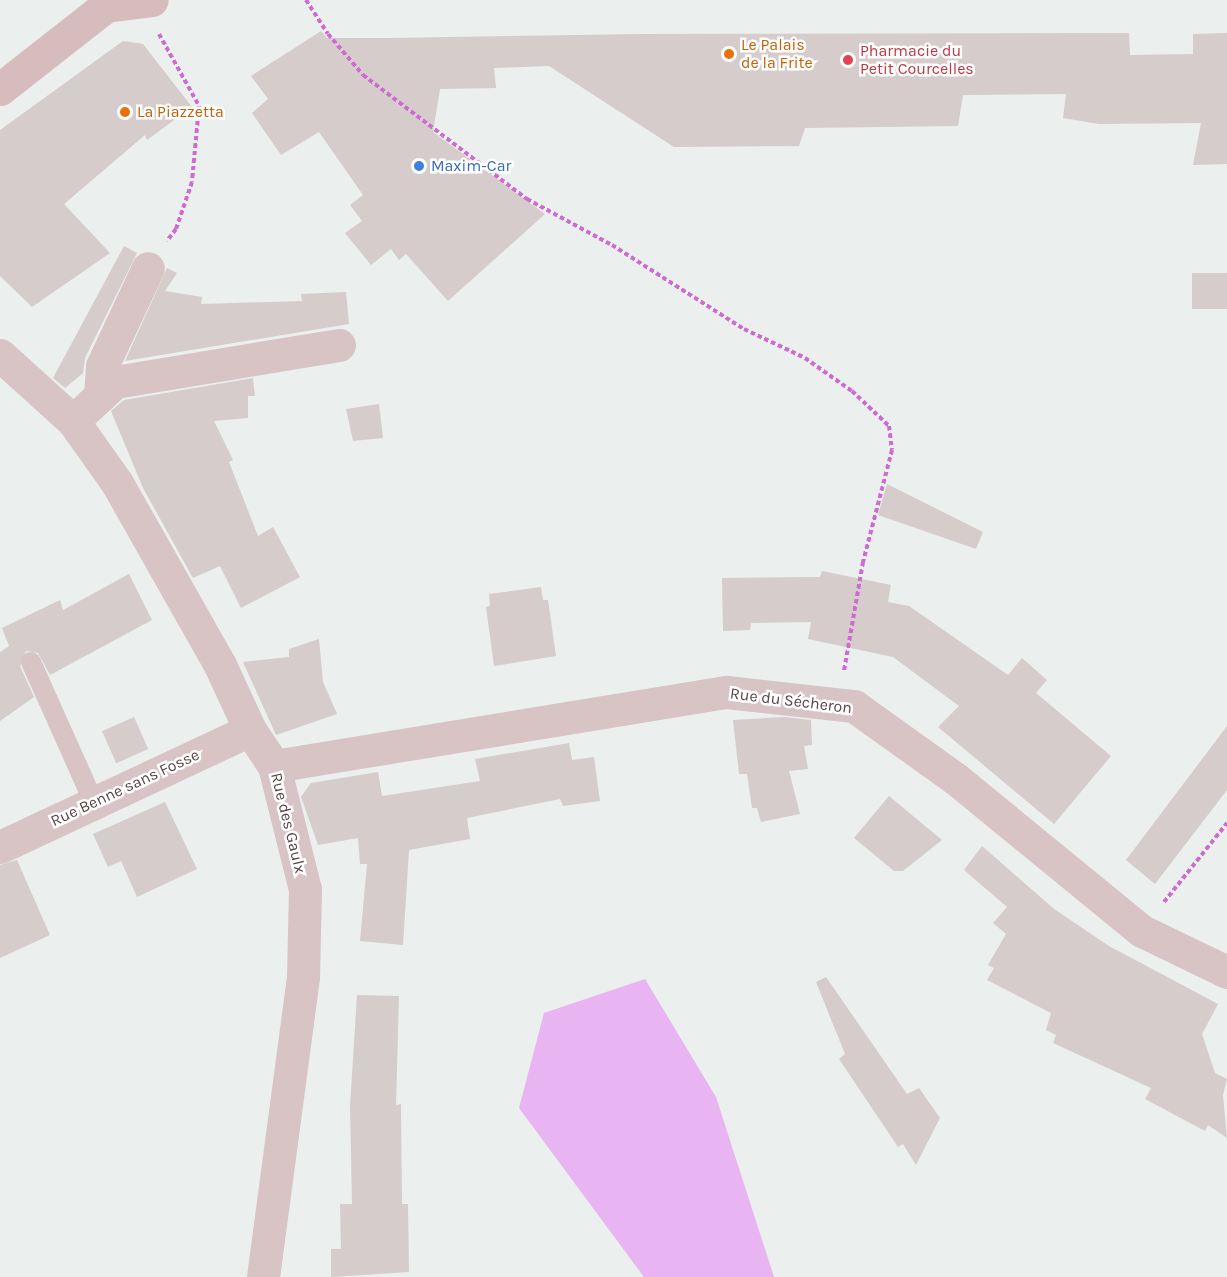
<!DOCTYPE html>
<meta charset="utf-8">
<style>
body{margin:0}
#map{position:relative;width:1227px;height:1277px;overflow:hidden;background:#ebefed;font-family:Karla,sans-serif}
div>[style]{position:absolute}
.green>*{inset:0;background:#e9b4f2}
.building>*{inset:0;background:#d5cccb;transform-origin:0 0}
.path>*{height:4px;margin-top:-2px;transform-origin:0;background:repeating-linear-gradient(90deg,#cf6ad3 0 4.5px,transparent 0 7.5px)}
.service>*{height:20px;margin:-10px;padding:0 10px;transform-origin:10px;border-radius:10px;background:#d8c3c5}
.minor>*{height:33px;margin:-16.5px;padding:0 16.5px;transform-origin:16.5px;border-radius:16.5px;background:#d8c3c5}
.secondary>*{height:33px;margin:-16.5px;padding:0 16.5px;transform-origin:16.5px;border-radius:16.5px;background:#d7bcbd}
.dots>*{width:16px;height:16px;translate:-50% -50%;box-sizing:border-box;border:3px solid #fff;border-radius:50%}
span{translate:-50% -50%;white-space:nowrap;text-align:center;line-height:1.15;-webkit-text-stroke:5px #fff;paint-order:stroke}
.food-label{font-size:16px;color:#c56008}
.left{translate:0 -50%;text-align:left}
.health-label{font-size:16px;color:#be3a42}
.shop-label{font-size:16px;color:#366cbe}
.street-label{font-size:16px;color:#5b4344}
</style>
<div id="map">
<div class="green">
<div style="clip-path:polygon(645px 979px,716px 1097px,774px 1277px,644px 1277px,519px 1108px,544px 1013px)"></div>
</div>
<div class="building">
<div style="clip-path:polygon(321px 31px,327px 38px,389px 38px,642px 34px,1129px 33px,1130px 55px,1193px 54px,1193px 34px,1227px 33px,1227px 164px,1193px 165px,1201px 123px,1099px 124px,1063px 118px,1066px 94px,963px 95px,958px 126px,805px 128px,799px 146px,674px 147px,549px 66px,494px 68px,496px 88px,440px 89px,433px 132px,545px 214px,448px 301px,406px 254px,399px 260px,391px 249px,371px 265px,345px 233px,362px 221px,350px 205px,363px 195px,319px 132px,281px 155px,252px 113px,268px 99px,251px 76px)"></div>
<div style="clip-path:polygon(123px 41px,143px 44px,192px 107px,147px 140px,145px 135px,64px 204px,110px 253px,32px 307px,0 276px,0 130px)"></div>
<div style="clip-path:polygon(124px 246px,137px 253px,85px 358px,83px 373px,65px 388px,53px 378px)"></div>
<div style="clip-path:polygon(167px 268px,177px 273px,165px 291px,202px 297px,201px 304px,302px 301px,301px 294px,346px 292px,349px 324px,125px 361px)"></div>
<div style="left:1192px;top:273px;width:35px;height:36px"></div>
<div style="clip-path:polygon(253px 378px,255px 396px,248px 396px,248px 418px,214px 421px,233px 460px,229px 462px,258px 536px,273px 527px,300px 577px,241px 608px,220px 566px,193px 578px,143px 488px,111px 411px,124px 400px)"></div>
<div style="clip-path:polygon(379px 404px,383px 438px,353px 441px,346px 409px)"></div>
<div style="clip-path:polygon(887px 484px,983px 532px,976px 549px,878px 515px)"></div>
<div style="clip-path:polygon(822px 571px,891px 585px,888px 602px,909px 606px,1008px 675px,1022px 658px,1047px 680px,1036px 693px,1111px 756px,1054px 824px,938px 727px,959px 706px,893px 657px,808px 639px,811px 622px,751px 623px,750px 630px,723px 631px,722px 578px,820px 577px)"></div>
<div style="clip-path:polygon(129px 574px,152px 620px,50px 675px,38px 653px,26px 651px,20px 666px,34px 697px,0 721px,0 652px,9px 646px,2px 628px,60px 600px,63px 610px)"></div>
<div style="clip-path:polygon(541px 587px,543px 600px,548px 600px,556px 656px,494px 666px,486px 607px,490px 606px,489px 594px)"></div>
<div style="clip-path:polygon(319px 639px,323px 682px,337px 714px,276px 735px,243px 662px,289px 657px,289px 649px)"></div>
<div style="left:134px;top:717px;width:35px;height:35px;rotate:66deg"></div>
<div style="clip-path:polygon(784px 717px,811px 720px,812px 745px,804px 746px,808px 769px,789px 771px,800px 814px,761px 822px,757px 808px,752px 808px,747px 774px,739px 774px,733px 720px)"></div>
<div style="clip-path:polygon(1227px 726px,1227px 790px,1155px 884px,1126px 860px)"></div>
<div style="clip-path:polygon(569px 743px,572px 760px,594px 757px,600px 801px,563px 806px,560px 799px,467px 818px,470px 839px,409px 850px,403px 945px,360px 941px,367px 864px,360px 864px,358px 838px,318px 845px,301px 797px,311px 783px,378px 772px,382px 796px,480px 781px,475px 759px)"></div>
<div style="clip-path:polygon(889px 796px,942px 840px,903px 871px,894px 871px,854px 838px)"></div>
<div style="clip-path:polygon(165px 802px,197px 869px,137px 897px,121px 861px,108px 867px,93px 834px)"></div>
<div style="clip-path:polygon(982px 846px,1054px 909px,1109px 946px,1218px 1004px,1202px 1034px,1215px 1073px,1227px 1079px,1223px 1095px,1227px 1138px,1208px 1125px,1205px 1131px,1145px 1099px,1151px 1088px,1053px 1043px,1056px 1035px,1046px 1030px,1051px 1013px,987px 980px,994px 968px,988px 965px,1006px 934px,993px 923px,1007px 907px,964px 870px)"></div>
<div style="clip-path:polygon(17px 860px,50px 935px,0 958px,0 865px)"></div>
<div style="clip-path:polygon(826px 977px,907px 1094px,919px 1088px,940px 1118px,916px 1165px,903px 1144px,898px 1147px,839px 1059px,845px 1054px,816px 982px)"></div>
<div style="clip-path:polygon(357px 995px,399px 996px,396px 1105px,401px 1104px,402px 1204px,408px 1204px,409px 1272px,331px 1277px,331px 1249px,341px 1249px,340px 1204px,352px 1204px,350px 1106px)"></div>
</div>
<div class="path">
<div style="left:306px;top:0;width:40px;rotate:57.1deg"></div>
<div style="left:328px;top:34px;width:54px;rotate:49.5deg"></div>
<div style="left:363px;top:75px;width:206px;rotate:37.1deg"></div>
<div style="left:527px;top:199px;width:97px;rotate:28.4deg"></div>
<div style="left:612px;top:245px;width:156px;rotate:32.5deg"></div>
<div style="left:744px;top:329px;width:68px;rotate:25.4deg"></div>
<div style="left:805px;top:358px;width:57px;rotate:35.1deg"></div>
<div style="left:852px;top:391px;width:51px;rotate:43.4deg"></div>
<div style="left:889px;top:426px;width:24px;rotate:83deg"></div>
<div style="left:892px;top:450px;width:116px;rotate:104.5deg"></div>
<div style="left:863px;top:562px;width:111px;rotate:99.9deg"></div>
<div style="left:159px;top:34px;width:82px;rotate:60.9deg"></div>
<div style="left:199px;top:106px;width:76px;rotate:95.3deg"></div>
<div style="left:192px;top:182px;width:50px;rotate:108.8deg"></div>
<div style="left:176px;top:229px;width:15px;rotate:127deg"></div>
<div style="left:1164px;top:902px;width:101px;rotate:-51.4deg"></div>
</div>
<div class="service">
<div style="left:31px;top:662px;width:154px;rotate:65.9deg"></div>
</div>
<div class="minor">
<div style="left:0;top:355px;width:98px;rotate:42.1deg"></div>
<div style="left:73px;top:421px;width:76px;rotate:54.6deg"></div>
<div style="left:117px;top:483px;width:209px;rotate:60.5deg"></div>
<div style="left:220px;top:665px;width:72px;rotate:65.2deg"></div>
<div style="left:250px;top:730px;width:43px;rotate:56.3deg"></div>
<div style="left:274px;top:766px;width:127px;rotate:75.9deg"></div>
<div style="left:305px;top:889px;width:88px;rotate:91.3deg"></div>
<div style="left:303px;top:977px;width:303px;rotate:97.6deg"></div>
<div style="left:100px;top:396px;width:30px;rotate:-86deg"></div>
<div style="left:102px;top:366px;width:108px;rotate:-64.9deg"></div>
<div style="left:73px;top:421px;width:57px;rotate:-42.9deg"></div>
<div style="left:115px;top:382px;width:227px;rotate:-9.4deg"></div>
<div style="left:274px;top:766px;width:459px;rotate:-9.3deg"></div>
<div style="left:727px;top:692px;width:128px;rotate:6.3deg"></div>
<div style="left:854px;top:706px;width:125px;rotate:35.6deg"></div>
<div style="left:956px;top:779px;width:240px;rotate:39.3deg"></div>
<div style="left:1142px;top:931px;width:94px;rotate:25.8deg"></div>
<div style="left:0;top:847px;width:276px;rotate:-25.1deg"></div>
</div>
<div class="secondary">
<div style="left:0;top:89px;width:135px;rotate:-38.1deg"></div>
<div style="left:106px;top:6px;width:46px;rotate:-7.4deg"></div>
</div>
<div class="dots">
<div style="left:729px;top:54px;background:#e8710a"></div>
<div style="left:848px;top:60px;background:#e0444e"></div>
<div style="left:125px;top:112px;background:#e8710a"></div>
<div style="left:419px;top:166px;background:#3f7fe0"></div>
</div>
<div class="food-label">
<span class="left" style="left:741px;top:54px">Le Palais<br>de la Frite</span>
<span class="left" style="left:137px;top:112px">La Piazzetta</span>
</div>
<div class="health-label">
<span class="left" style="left:860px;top:60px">Pharmacie du<br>Petit Courcelles</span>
</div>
<div class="shop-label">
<span class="left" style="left:431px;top:166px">Maxim-Car</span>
</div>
<div class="street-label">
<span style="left:791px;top:701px;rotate:7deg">Rue du Sécheron</span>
<span style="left:125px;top:788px;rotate:-25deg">Rue Benne sans Fosse</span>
<span style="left:288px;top:823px;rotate:76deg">Rue des Gaulx</span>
</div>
</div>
